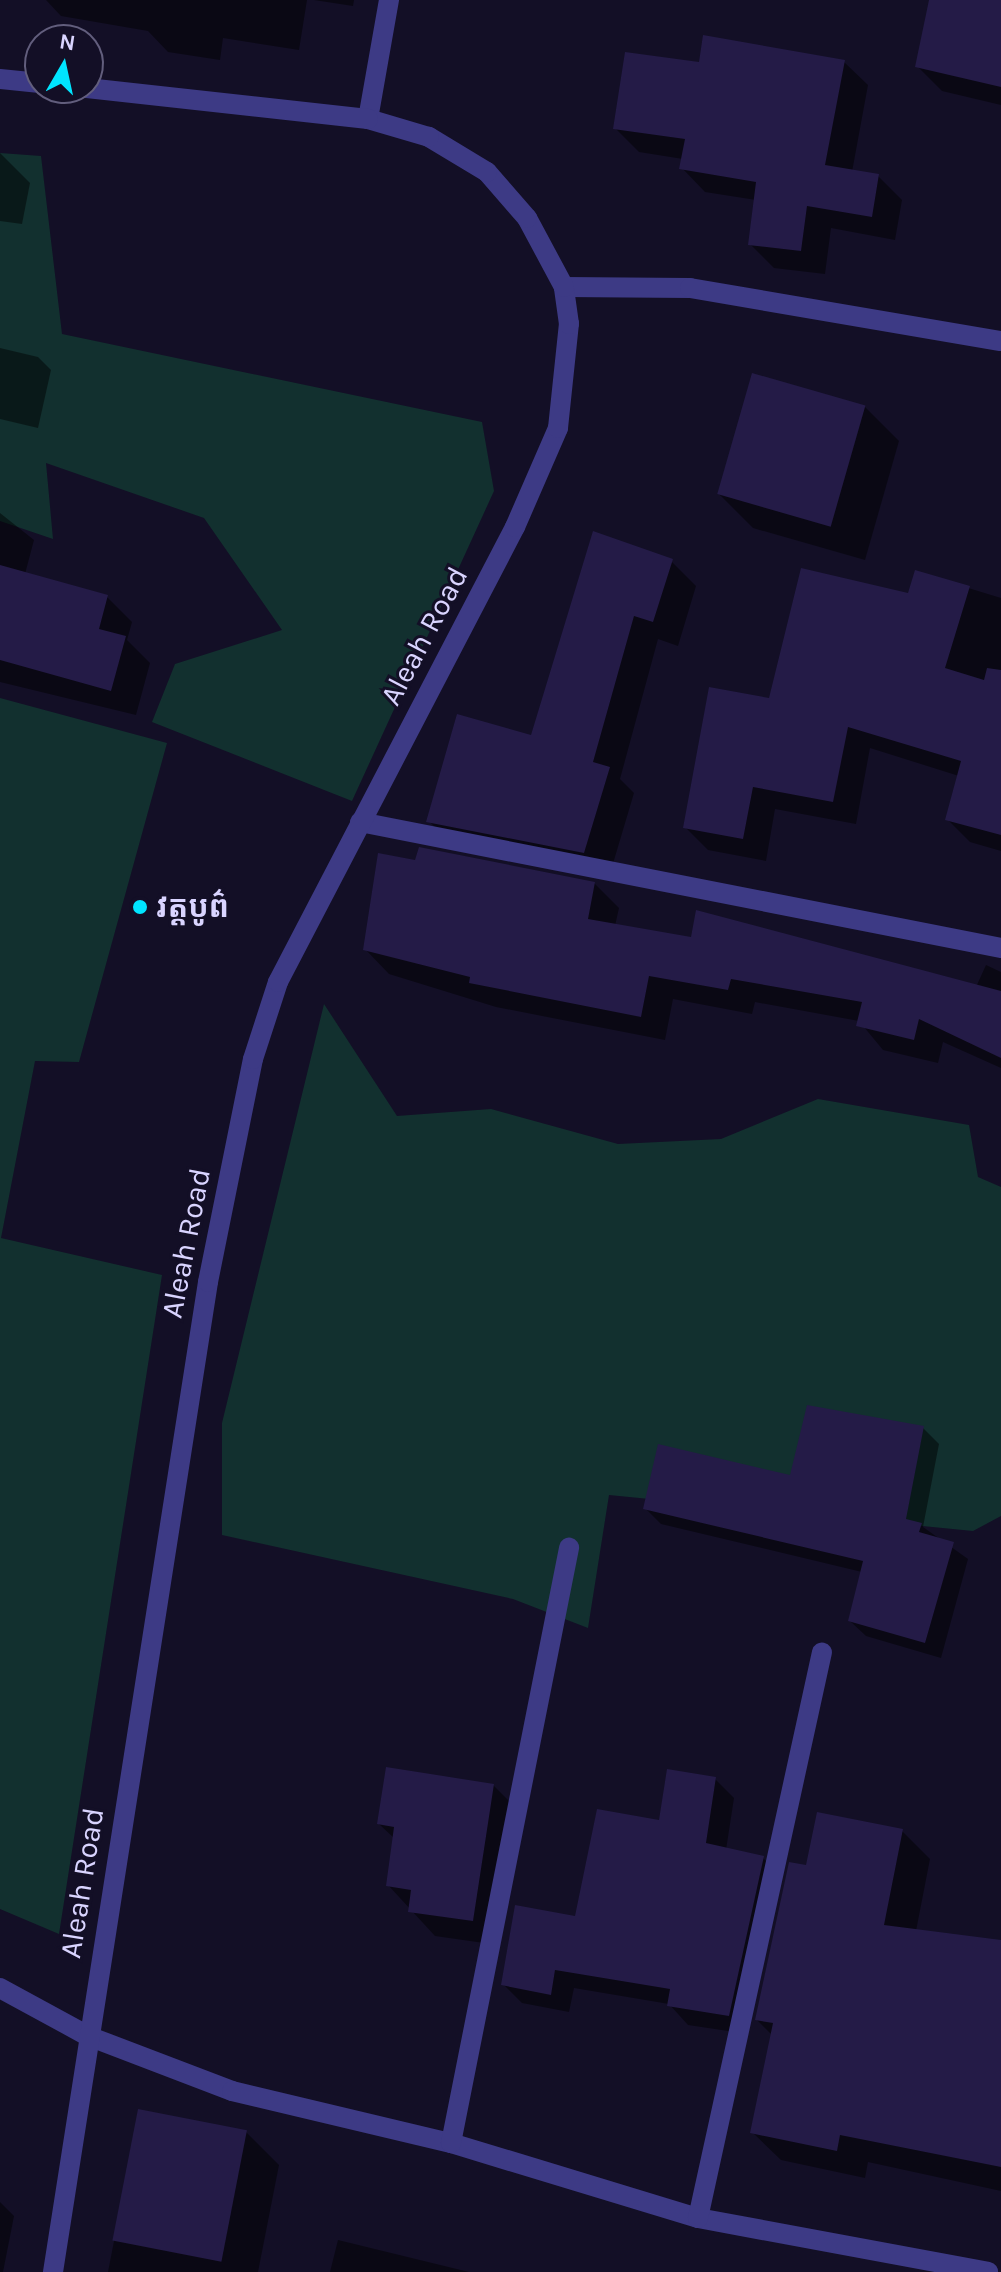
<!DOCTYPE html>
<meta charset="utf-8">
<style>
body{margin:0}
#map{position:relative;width:1001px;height:2272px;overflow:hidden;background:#130f26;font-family:Karla,"Noto Sans Khmer",sans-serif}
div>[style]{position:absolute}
.green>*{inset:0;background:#12302f}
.shadow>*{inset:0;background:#0007}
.building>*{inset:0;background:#241b47;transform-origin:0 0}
.minor>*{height:20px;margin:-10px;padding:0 10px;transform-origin:10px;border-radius:10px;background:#3d3a85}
.dots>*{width:22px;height:22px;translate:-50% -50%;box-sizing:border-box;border:4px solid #130f26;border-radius:50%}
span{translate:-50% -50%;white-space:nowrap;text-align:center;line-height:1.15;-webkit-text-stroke:6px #130f26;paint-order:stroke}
.street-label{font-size:30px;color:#d9d4ff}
.poi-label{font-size:30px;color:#d9d4ff;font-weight:700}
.left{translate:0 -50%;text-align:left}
.north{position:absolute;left:24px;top:24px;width:80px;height:80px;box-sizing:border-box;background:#130f26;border:2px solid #625e7d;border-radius:50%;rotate:9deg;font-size:22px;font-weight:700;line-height:32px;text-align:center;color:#d9d4ff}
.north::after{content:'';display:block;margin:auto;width:28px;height:36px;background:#00e5ff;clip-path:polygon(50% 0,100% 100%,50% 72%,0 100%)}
</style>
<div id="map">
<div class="green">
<div style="clip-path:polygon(0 153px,41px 156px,62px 334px,482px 422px,494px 491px,352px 801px,152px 722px,175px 664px,282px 630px,204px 518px,46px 463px,53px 539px,0 521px)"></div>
<div style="clip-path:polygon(0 698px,167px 743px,79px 1062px,35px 1061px,1px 1238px,162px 1275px,59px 1934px,0 1909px)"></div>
<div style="clip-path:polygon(324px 1004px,397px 1116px,491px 1109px,618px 1144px,721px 1139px,818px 1099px,969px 1125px,978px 1177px,1001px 1187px,1001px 1516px,973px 1531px,609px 1495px,588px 1628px,513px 1599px,222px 1535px,222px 1423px)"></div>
</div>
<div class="shadow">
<div style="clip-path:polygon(46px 0,307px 0,299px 50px,223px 38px,220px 60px,168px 52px,148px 31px,61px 16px)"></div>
<div style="clip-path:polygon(314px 0,354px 0,353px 6px)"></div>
<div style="clip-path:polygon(931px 0,1001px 0,1001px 105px,942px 91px,917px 66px)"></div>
<div style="clip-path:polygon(844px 62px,868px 85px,852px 172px,878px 176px,902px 200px,895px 240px,831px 228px,825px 274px,774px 268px,750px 244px,756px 200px,705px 192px,682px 168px,683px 159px,639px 152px,616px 129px,700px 64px)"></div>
<div style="clip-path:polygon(0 153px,30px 183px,22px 224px,0 221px)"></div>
<div style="clip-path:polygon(0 348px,38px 357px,51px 370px,38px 428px,0 419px)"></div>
<div style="clip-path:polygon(865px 407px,899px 441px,865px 560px,753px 528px,719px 494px)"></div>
<div style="clip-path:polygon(0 513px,34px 540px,25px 574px,107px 597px,132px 622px,127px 640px,150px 663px,136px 715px,0 682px)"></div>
<div style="clip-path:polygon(671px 561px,696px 586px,678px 646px,658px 639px,620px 779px,634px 793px,609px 877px,453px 846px,429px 821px,532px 737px)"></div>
<div style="clip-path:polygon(916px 572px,1001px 598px,1001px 851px,970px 842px,947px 819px,959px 776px,870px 748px,856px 824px,775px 809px,766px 861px,708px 850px,685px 827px,771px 700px,909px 596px)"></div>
<div style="clip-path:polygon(594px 883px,619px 908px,615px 926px,976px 987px,986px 965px,1001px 972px,1001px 1068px,943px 1042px,938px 1063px,883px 1050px,859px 1021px,755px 1002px,752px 1014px,673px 999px,665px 1040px,496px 1007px,389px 974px,365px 949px)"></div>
<div style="clip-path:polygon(923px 1428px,939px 1444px,923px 1527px,968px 1559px,941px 1658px,866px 1636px,850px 1621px,862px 1572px,661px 1524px,646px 1509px,792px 1477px)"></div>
<div style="clip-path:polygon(715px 1779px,734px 1798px,726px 1850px,763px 1858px,782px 1877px,748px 2034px,688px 2025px,669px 2004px,574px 1988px,569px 2012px,522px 2003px,503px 1984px,577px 1919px,661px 1822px)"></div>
<div style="clip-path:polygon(493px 1785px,518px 1810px,498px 1945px,435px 1936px,388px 1885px,395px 1839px,379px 1824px)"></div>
<div style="clip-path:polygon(902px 1831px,930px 1859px,916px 1931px,1001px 1942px,1001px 2191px,868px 2162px,865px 2178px,781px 2160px,752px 2132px,772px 2035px,757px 2020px,807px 1868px)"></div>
<div style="clip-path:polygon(139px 2112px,246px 2132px,279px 2165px,258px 2272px,108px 2272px)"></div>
<div style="clip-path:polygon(0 2202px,14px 2216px,3px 2272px,0 2272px)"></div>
<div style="clip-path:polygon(338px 2240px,469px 2272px,330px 2272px)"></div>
</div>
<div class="building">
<div style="clip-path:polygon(929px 0,1001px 0,1001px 87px,915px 67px)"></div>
<div style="clip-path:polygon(703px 35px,845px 60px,825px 165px,879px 174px,872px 217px,807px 206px,801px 251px,748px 245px,756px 182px,679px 169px,685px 139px,613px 129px,625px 52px,699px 62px)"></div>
<div style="left:752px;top:373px;width:118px;height:126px;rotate:16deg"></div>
<div style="clip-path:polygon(593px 531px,673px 559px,653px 622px,634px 616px,593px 762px,610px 767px,584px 853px,426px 822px,457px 714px,531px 735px)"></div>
<div style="clip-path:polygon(0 565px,108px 595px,99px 629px,126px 636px,111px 691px,0 660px)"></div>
<div style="clip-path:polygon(801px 568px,908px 593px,915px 570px,970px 586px,945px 668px,984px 680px,987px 668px,1001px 670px,1001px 835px,945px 820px,961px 761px,848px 727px,833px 802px,753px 787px,743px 839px,683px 828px,709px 687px,769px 698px)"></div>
<div style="clip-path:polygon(419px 847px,595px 882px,588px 919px,691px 937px,696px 910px,1001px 991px,1001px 1058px,919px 1019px,914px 1040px,856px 1026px,862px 1002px,731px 979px,728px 990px,649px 976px,641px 1017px,469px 983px,470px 977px,363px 950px,378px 853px,415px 860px)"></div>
<div style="clip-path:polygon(807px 1405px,924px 1426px,906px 1519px,922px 1523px,919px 1532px,954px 1542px,925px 1643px,848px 1621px,863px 1561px,643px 1509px,658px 1444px,790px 1475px)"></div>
<div style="clip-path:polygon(386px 1767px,494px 1784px,473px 1921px,408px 1912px,411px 1890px,386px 1886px,394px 1827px,377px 1824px)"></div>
<div style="clip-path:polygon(667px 1769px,716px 1777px,706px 1843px,764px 1856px,729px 2016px,667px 2006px,670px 1989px,555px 1970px,551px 1995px,501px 1985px,515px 1905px,575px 1916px,597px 1809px,659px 1820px)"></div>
<div style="clip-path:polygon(817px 1812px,903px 1829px,884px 1925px,1001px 1940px,1001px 2167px,840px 2135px,837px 2151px,750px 2133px,773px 2023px,755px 2020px,789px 1862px,806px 1865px)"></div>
<div style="left:138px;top:2109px;width:111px;height:134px;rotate:11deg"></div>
</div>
<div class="minor">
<div style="left:0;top:79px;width:40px;rotate:5.7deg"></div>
<div style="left:368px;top:119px;width:121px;rotate:-80deg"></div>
<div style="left:564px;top:287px;width:126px;rotate:0.5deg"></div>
<div style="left:690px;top:288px;width:315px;rotate:9.7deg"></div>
<div style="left:360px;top:822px;width:653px;rotate:11.12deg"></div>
<div style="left:0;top:1988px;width:100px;rotate:28.6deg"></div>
<div style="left:88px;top:2036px;width:154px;rotate:20.9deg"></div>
<div style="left:232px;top:2091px;width:225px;rotate:13.4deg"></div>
<div style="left:451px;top:2143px;width:258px;rotate:16.9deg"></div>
<div style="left:698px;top:2218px;width:295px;rotate:10.5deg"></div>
<div style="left:451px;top:2143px;width:607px;rotate:-78.78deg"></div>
<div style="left:698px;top:2218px;width:579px;rotate:-77.64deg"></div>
<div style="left:53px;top:2272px;width:1002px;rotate:-81.1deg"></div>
<div style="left:208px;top:1282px;width:227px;rotate:-78.6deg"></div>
<div style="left:253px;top:1059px;width:81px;rotate:-72deg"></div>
<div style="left:278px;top:982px;width:513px;rotate:-62.49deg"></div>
<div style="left:515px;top:527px;width:108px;rotate:-66.5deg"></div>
<div style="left:558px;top:428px;width:105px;rotate:-84deg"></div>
<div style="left:569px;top:324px;width:37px;rotate:-98deg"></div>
<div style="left:564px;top:287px;width:78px;rotate:-118.2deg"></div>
<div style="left:527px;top:218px;width:61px;rotate:-131deg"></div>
<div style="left:487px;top:172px;width:68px;rotate:-148.9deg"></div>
<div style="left:429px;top:137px;width:64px;rotate:-163.6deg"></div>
<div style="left:368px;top:119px;width:285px;rotate:-173.7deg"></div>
</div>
<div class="dots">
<div style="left:140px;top:907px;background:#00e5ff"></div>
</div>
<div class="street-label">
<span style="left:424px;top:636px;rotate:-62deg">Aleah Road</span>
<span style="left:186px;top:1243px;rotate:-79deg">Aleah Road</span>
<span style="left:82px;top:1883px;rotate:-81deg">Aleah Road</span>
</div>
<div class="poi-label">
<span class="left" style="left:156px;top:907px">វត្តបូព៌</span>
</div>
<div class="north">N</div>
</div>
